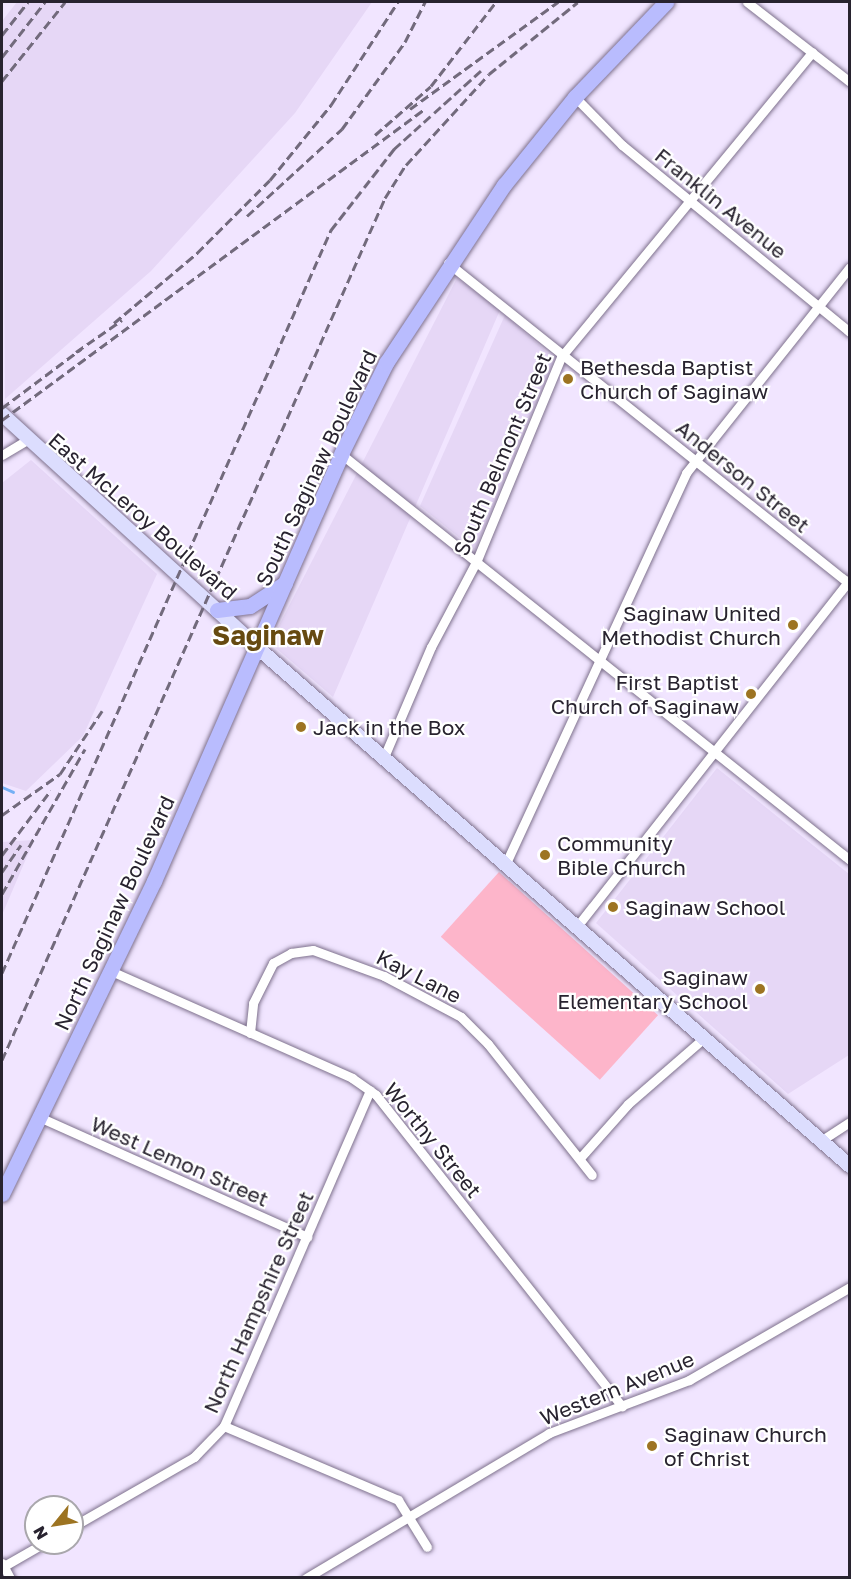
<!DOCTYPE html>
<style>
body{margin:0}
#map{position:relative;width:851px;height:1579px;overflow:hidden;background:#f1e5ff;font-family:"Golos Text",sans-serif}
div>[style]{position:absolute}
.built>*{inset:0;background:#e6d7f6}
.green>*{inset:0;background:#fdb5ca;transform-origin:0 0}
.stream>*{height:3px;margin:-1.5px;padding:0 1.5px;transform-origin:1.5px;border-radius:1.5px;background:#75b0f5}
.roads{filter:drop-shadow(0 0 2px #7e718d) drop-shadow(0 0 2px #7e718d)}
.minor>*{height:9px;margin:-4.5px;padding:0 4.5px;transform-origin:4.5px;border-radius:4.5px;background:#fff}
.secondary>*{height:14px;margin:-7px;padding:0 7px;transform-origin:7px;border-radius:7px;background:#dcddfe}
.primary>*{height:15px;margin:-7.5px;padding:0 7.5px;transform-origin:7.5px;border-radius:7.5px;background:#b9bcfe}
.rail>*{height:3px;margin-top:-1.5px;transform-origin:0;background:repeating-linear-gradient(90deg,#726a7c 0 9px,transparent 0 13.5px)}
.dots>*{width:16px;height:16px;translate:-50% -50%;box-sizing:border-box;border:3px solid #fff;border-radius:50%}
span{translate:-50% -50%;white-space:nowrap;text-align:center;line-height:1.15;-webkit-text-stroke:4.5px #fff;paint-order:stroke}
.street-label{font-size:21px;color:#28232f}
.poi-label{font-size:21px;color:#28232f}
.left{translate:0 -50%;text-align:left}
.right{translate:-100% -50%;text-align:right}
.district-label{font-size:27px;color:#664a11;font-weight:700}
.frame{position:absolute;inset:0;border:3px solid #28232f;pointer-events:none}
.north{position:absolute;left:24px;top:1495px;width:60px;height:60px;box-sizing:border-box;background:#fff;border:2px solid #a9a7ac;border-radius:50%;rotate:240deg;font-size:16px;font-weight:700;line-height:24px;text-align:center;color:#28232f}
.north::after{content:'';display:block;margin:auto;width:21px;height:27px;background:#9d7422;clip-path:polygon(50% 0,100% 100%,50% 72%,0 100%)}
</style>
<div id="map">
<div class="built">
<div style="clip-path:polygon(17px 2px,372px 2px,295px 113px,151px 271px,5px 399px,2px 21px)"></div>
<div style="clip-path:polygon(457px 278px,500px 310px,333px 697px,270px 643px)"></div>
<div style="clip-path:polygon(505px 315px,555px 359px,475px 550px,420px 506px)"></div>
<div style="clip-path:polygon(31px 460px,157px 574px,83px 736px,26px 791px,2px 783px,2px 483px)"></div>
<div style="clip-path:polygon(717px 768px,849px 874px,849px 1055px,788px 1094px,596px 923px)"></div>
<div style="clip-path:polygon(34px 840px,2px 915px,2px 842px)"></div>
</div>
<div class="green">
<div style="left:499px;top:872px;width:214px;height:87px;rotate:42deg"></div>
</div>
<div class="stream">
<div style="left:2px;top:787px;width:12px;rotate:24deg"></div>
</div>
<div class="roads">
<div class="minor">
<div style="left:747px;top:2px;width:130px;rotate:37.8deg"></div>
<div style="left:575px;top:97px;width:67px;rotate:45.6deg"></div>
<div style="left:622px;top:145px;width:295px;rotate:39.4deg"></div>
<div style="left:448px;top:263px;width:511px;rotate:38.64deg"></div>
<div style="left:341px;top:454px;width:651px;rotate:38.58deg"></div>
<div style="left:2px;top:455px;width:27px;rotate:-31deg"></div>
<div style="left:384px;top:757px;width:120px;rotate:-66.9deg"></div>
<div style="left:431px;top:647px;width:98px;rotate:-62.1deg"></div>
<div style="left:477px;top:560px;width:220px;rotate:-67.5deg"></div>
<div style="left:561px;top:357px;width:395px;rotate:-50.5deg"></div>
<div style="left:506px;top:863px;width:430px;rotate:-65.2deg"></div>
<div style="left:686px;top:473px;width:263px;rotate:-51.5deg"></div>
<div style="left:578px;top:925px;width:440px;rotate:-51.8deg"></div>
<div style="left:111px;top:971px;width:264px;rotate:23.9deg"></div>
<div style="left:352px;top:1078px;width:29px;rotate:35deg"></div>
<div style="left:376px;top:1095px;width:397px;rotate:51.7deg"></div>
<div style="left:250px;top:1033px;width:30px;rotate:-84deg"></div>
<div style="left:253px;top:1003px;width:45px;rotate:-63.4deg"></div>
<div style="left:273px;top:963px;width:21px;rotate:-29deg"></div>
<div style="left:291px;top:953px;width:22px;rotate:-8deg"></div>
<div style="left:313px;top:950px;width:76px;rotate:20.1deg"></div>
<div style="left:384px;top:976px;width:87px;rotate:28deg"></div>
<div style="left:461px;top:1017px;width:38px;rotate:45deg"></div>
<div style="left:488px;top:1044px;width:167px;rotate:51.6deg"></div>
<div style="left:39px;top:1117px;width:294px;rotate:24.1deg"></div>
<div style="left:822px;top:1140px;width:33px;rotate:-33deg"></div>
<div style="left:580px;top:1158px;width:72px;rotate:-48.4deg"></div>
<div style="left:628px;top:1104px;width:102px;rotate:-41deg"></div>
<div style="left:224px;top:1426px;width:189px;rotate:23deg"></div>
<div style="left:398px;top:1500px;width:55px;rotate:58.3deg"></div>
<div style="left:72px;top:1527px;width:141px;rotate:-29.8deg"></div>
<div style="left:194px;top:1457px;width:43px;rotate:-45.9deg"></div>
<div style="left:224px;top:1426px;width:366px;rotate:-66.5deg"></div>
<div style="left:2px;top:1563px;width:17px;rotate:62deg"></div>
<div style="left:4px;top:1566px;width:46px;rotate:-29.9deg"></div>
<div style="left:306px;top:1578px;width:283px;rotate:-30.8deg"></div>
<div style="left:549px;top:1433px;width:150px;rotate:-20.7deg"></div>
<div style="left:689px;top:1380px;width:186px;rotate:-30deg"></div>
</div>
<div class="secondary">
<div style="left:2px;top:414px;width:347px;rotate:42.4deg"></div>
<div style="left:258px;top:648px;width:787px;rotate:41.19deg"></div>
</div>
<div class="primary">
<div style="left:217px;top:610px;width:33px;rotate:-7deg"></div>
<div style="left:250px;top:606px;width:42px;rotate:-33.3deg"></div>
<div style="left:2px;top:1194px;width:348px;rotate:-64.1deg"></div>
<div style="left:154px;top:881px;width:466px;rotate:-66.3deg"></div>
<div style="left:341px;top:454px;width:102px;rotate:-63.7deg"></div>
<div style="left:386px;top:363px;width:214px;rotate:-56.5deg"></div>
<div style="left:504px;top:185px;width:113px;rotate:-51.1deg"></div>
<div style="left:575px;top:97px;width:132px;rotate:-46.2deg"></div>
</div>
</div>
<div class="rail">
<div style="left:2px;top:35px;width:42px;rotate:-51.8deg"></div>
<div style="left:2px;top:57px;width:70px;rotate:-52deg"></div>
<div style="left:2px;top:81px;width:101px;rotate:-51.4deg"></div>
<div style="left:410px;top:109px;width:183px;rotate:-35.9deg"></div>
<div style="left:375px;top:135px;width:74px;rotate:-41.2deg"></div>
<div style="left:431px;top:86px;width:106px;rotate:-52.3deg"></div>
<div style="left:247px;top:216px;width:129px;rotate:-42.5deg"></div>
<div style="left:342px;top:129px;width:107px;rotate:-54.1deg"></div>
<div style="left:405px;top:42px;width:45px;rotate:-63.4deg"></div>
<div style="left:114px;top:323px;width:109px;rotate:-40.1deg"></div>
<div style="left:197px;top:253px;width:103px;rotate:-45deg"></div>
<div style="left:270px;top:180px;width:97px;rotate:-50.9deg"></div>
<div style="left:331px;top:105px;width:123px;rotate:-57deg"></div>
<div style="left:76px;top:352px;width:56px;rotate:-34.8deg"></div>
<div style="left:2px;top:408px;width:99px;rotate:-36.8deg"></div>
<div style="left:2px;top:420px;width:526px;rotate:-36.35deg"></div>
<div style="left:2px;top:815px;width:71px;rotate:-35.3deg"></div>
<div style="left:60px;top:774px;width:76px;rotate:-56.3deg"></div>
<div style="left:2px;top:855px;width:81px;rotate:-53deg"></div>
<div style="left:2px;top:872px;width:33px;rotate:-55deg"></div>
<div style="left:2px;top:894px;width:167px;rotate:-60.2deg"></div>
<div style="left:2px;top:973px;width:813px;rotate:-66.12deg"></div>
<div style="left:331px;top:230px;width:103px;rotate:-52.1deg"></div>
<div style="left:394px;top:149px;width:120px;rotate:-42deg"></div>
<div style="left:2px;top:1060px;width:943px;rotate:-66.04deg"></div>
<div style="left:385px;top:198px;width:39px;rotate:-58deg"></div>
<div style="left:406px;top:165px;width:123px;rotate:-47.6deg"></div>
<div style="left:489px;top:74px;width:114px;rotate:-39deg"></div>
</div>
<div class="dots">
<div style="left:568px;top:379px;background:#9d7422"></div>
<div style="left:793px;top:625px;background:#9d7422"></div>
<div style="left:751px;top:694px;background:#9d7422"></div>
<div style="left:301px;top:727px;background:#9d7422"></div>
<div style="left:545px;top:855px;background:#9d7422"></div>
<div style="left:613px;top:907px;background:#9d7422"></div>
<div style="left:760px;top:989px;background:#9d7422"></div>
<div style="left:652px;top:1446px;background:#9d7422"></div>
</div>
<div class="street-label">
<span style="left:721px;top:203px;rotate:39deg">Franklin Avenue</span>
<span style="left:502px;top:454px;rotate:-67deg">South Belmont Street</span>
<span style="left:316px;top:468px;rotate:-65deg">South Saginaw Boulevard</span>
<span style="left:743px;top:476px;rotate:39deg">Anderson Street</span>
<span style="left:143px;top:516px;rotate:41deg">East McLeroy Boulevard</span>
<span style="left:114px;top:913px;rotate:-65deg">North Saginaw Boulevard</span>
<span style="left:419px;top:976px;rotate:27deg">Kay Lane</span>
<span style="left:433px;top:1140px;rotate:51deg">Worthy Street</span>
<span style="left:180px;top:1161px;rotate:24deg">West Lemon Street</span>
<span style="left:258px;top:1302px;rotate:-66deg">North Hampshire Street</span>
<span style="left:617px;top:1388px;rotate:-22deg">Western Avenue</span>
</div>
<div class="poi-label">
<span class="left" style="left:580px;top:379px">Bethesda Baptist<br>Church of Saginaw</span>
<span class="right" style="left:781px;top:625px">Saginaw United<br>Methodist Church</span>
<span class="right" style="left:739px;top:694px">First Baptist<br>Church of Saginaw</span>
<span class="left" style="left:313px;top:727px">Jack in the Box</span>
<span class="left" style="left:557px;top:855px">Community<br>Bible Church</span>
<span class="left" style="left:625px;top:907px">Saginaw School</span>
<span class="right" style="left:748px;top:989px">Saginaw<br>Elementary School</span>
<span class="left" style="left:664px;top:1446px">Saginaw Church<br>of Christ</span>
</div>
<div class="district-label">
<span style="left:268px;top:636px">Saginaw</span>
</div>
<div class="frame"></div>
<div class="north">N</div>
</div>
